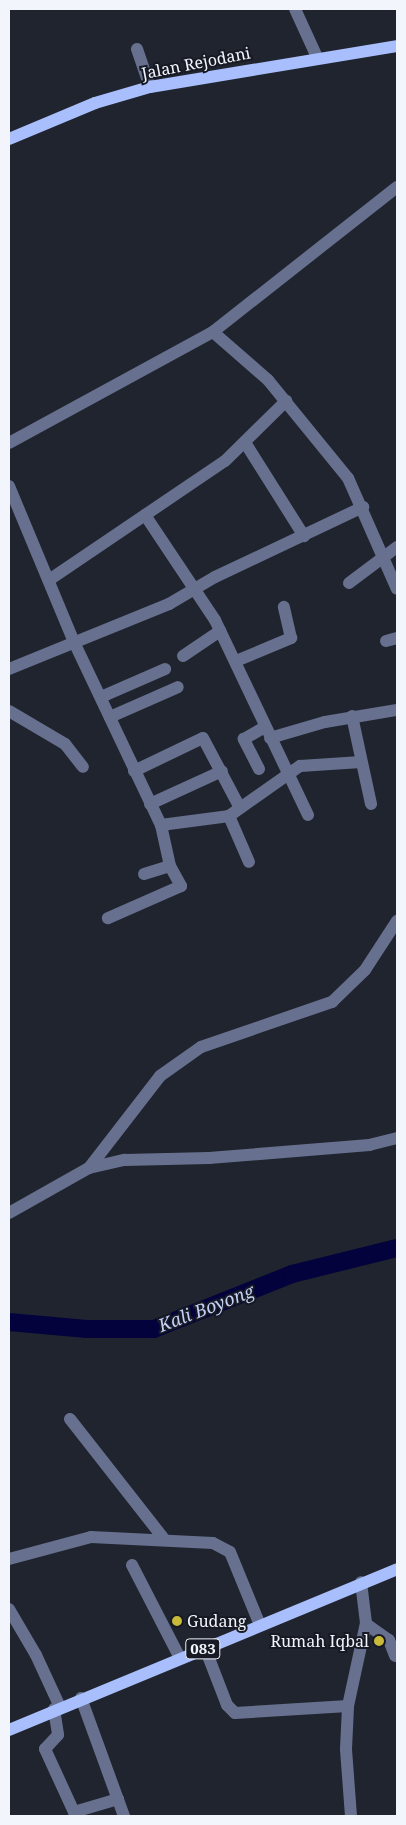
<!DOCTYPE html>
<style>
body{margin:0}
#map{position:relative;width:406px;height:1825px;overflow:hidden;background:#20242e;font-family:"Noto Serif",serif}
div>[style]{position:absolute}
.river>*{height:18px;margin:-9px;padding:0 9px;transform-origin:9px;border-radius:9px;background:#04023d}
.minor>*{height:12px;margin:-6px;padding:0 6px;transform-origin:6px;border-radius:6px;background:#67718f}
.major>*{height:12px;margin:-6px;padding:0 6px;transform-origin:6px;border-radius:6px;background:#a9bffd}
.dots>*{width:14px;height:14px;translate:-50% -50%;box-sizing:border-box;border:2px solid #171a24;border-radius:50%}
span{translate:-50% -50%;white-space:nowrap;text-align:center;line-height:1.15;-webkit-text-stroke:4px #171a24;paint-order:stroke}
.shield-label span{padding:1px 4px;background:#171a24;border:1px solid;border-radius:4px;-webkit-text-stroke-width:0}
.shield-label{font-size:15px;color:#f2f5fc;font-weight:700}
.street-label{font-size:16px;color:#f2f5fc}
.poi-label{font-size:16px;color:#f2f5fc}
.left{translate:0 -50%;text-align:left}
.right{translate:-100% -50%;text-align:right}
.water-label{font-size:18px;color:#c2d0f5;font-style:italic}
.frame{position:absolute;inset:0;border:10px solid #f2f5fc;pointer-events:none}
</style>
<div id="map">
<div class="river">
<div style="left:9px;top:1322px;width:78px;rotate:5.1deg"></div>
<div style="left:87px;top:1329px;width:67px"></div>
<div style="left:154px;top:1329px;width:149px;rotate:-21.7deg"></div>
<div style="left:292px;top:1274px;width:108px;rotate:-13.9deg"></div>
</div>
<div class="minor">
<div style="left:295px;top:9px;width:53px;rotate:65.4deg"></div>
<div style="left:137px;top:49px;width:40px;rotate:71.1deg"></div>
<div style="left:397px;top:187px;width:234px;rotate:141.8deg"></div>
<div style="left:213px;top:332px;width:73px;rotate:41.1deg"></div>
<div style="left:268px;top:380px;width:127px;rotate:50.8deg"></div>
<div style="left:348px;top:478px;width:121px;rotate:66.2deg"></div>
<div style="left:9px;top:443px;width:232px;rotate:-28.6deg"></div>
<div style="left:246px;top:444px;width:109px;rotate:57.8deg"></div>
<div style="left:9px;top:486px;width:169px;rotate:67.4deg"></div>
<div style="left:74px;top:642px;width:203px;rotate:64.6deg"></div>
<div style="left:161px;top:825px;width:42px;rotate:77.6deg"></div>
<div style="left:170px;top:866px;width:23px;rotate:61deg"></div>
<div style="left:181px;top:886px;width:80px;rotate:156.3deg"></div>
<div style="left:145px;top:515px;width:126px;rotate:56.3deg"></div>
<div style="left:215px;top:620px;width:216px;rotate:64.5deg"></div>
<div style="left:49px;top:580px;width:212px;rotate:-34.1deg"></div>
<div style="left:225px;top:461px;width:86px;rotate:-44.5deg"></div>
<div style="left:349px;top:583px;width:60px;rotate:-36.9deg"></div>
<div style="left:386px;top:641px;width:11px;rotate:-15deg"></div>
<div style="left:183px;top:656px;width:45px;rotate:-34deg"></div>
<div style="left:236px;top:661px;width:60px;rotate:-22.7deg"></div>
<div style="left:291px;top:638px;width:32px;rotate:-103deg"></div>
<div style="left:9px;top:669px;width:173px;rotate:-22.1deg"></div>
<div style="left:169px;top:604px;width:53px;rotate:-30.4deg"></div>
<div style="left:215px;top:577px;width:164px;rotate:-25.3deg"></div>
<div style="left:101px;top:697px;width:70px;rotate:-23.6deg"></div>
<div style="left:9px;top:711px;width:65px;rotate:30.5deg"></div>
<div style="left:65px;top:744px;width:29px;rotate:52deg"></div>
<div style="left:352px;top:716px;width:90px;rotate:77.8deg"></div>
<div style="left:110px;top:717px;width:74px;rotate:-23.8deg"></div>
<div style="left:270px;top:738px;width:57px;rotate:-16.2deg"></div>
<div style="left:325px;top:722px;width:73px;rotate:-9.5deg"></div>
<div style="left:259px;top:769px;width:34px;rotate:-117deg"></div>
<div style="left:244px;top:739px;width:24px;rotate:-30deg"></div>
<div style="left:134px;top:771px;width:76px;rotate:-25.6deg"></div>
<div style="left:203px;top:738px;width:79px;rotate:62.1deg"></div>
<div style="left:150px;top:804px;width:79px;rotate:-24.6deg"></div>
<div style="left:229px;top:816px;width:50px;rotate:66.5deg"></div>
<div style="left:161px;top:825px;width:69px;rotate:-7.5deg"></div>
<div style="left:229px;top:816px;width:87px;rotate:-35.2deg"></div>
<div style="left:300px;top:766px;width:61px;rotate:-3.8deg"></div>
<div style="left:144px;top:874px;width:27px;rotate:-17deg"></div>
<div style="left:89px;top:1168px;width:116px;rotate:-52.3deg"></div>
<div style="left:160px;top:1076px;width:50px;rotate:-35.3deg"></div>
<div style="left:201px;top:1047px;width:139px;rotate:-19deg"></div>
<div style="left:332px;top:1002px;width:46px;rotate:-44.1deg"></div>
<div style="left:365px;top:970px;width:59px;rotate:-56.9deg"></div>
<div style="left:9px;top:1213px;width:92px;rotate:-29.4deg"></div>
<div style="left:89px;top:1168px;width:37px;rotate:-13deg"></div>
<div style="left:125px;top:1160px;width:84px;rotate:-1.4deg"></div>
<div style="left:209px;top:1158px;width:161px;rotate:-4.6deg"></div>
<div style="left:369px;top:1145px;width:29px;rotate:-14deg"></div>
<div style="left:70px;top:1419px;width:154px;rotate:51.9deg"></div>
<div style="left:9px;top:1559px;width:85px;rotate:-15deg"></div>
<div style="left:91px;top:1537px;width:122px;rotate:2.8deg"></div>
<div style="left:213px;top:1543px;width:19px;rotate:28deg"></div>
<div style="left:230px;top:1552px;width:79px;rotate:67.7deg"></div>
<div style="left:132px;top:1565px;width:102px;rotate:62.7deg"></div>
<div style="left:9px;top:1609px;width:53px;rotate:59.6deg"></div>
<div style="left:36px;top:1655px;width:57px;rotate:65.2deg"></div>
<div style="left:366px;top:1624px;width:28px;rotate:35deg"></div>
<div style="left:389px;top:1640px;width:17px;rotate:69deg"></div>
<div style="left:205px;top:1648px;width:61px;rotate:68.9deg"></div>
<div style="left:227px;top:1705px;width:11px;rotate:45deg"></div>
<div style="left:235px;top:1713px;width:113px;rotate:-3.5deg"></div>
<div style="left:81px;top:1698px;width:126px;rotate:70deg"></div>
<div style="left:54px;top:1709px;width:26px;rotate:81deg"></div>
<div style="left:58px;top:1735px;width:19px;rotate:133deg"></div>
<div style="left:45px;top:1749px;width:69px;rotate:65.3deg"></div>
<div style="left:74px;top:1812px;width:46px;rotate:-16.5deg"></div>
<div style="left:351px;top:1816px;width:67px;rotate:-94.3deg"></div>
<div style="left:346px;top:1749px;width:43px;rotate:-87.3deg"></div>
<div style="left:348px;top:1706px;width:85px;rotate:-77.8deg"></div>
<div style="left:366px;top:1623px;width:41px;rotate:-97deg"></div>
</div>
<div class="major">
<div style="left:9px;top:139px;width:93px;rotate:-22.7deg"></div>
<div style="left:95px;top:103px;width:57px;rotate:-16.2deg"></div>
<div style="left:150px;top:87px;width:250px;rotate:-9.4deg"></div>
<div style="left:9px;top:1730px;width:420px;rotate:-22.5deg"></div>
</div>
<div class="dots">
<div style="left:177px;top:1621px;background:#c9ba3a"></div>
<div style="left:379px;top:1641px;background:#c9ba3a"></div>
</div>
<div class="shield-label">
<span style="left:203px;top:1649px">083</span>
</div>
<div class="street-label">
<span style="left:196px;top:63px;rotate:-11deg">Jalan Rejodani</span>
</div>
<div class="poi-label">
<span class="left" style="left:187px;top:1621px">Gudang</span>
<span class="right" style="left:369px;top:1641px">Rumah Iqbal</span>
</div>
<div class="water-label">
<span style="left:206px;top:1308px;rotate:-21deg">Kali Boyong</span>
</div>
<div class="frame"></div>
</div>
